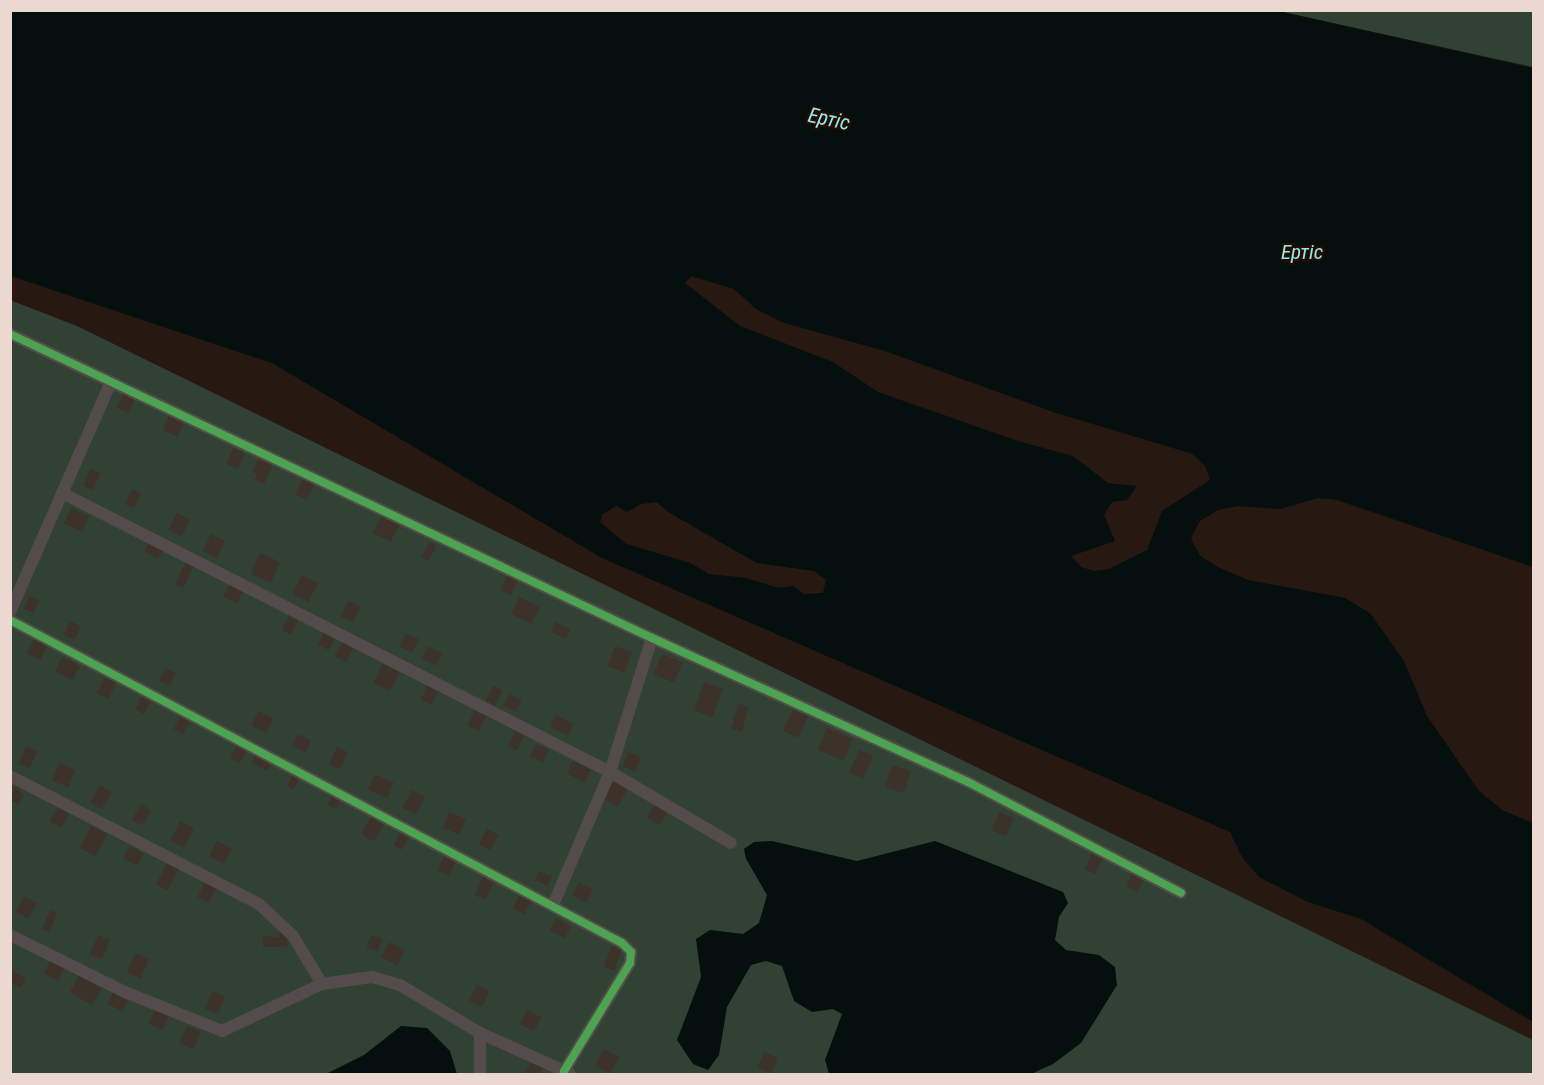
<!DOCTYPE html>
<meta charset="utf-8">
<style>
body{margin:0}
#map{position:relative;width:1544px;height:1085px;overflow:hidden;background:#271811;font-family:"Roboto Condensed",sans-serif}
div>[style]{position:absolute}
.green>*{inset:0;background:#314234}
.water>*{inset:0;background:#040f0e}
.building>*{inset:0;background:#3d322a;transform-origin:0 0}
.minor>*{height:12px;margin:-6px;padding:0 6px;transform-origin:6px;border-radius:6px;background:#544c4a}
.cycleway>*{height:8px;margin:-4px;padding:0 4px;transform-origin:4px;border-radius:4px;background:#4ca352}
span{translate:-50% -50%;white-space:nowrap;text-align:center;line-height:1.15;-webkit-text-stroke:4.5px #250c02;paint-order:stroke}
.water-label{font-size:21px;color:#8febec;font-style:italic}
.frame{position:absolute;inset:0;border:12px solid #ebd8d0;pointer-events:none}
</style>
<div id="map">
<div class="green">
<div style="clip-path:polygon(1278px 11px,1533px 11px,1533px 67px)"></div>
<div style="clip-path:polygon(10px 300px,77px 326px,1533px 1040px,1533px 1074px,11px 1074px)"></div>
</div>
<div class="water">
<div style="clip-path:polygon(evenodd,1274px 10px,1533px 68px,1533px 567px,1337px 500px,1318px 498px,1280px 509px,1237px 506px,1218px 510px,1200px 521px,1191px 538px,1200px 556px,1218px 567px,1248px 580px,1345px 598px,1370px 613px,1404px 661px,1427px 716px,1479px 791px,1502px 810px,1533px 823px,1533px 1022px,1361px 919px,1308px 902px,1259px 877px,1242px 857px,1230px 832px,602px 558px,272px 363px,11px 276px,11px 11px,1274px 10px,691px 276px,734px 289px,756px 309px,784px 323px,885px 351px,1056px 413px,1193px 454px,1205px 466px,1210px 480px,1162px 511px,1147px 550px,1109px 569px,1094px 571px,1081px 567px,1071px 556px,1115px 541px,1104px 515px,1112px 502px,1127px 500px,1137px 486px,1108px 483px,1073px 456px,1018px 441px,878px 392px,833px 362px,740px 326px,685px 283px,691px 276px,1274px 10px,657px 502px,668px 512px,757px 563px,814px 571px,826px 580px,823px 593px,804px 594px,793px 586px,779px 588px,746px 578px,709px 574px,690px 563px,627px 544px,600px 522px,603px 514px,616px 506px,627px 512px,641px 504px,657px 502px)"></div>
<div style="clip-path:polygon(772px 841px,857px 861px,935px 841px,1063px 892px,1068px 903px,1059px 917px,1055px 940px,1066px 950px,1099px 955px,1115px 967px,1117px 985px,1081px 1043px,1053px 1064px,1031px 1074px,829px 1074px,825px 1060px,842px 1014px,833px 1009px,812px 1012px,794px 1001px,782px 966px,766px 961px,751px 965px,727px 1007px,719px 1055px,708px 1070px,693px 1064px,677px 1040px,701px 977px,696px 939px,710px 930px,743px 934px,759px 923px,767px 895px,746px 859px,744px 849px,754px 842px)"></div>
<div style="clip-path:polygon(401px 1026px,427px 1028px,450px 1051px,457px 1074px,326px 1074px,364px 1055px)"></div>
</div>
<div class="building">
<div style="left:124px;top:393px;width:13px;height:16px;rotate:27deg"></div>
<div style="left:169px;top:416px;width:16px;height:16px;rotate:22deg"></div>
<div style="left:233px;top:448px;width:13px;height:17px;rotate:23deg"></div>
<div style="clip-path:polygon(259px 457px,273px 464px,264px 484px,255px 480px,257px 474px,252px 472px)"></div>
<div style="left:90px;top:469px;width:11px;height:18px;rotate:22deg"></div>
<div style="left:302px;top:479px;width:13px;height:17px;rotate:23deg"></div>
<div style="left:132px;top:489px;width:10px;height:17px;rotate:24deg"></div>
<div style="left:71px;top:508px;width:20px;height:17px;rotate:24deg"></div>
<div style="left:177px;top:513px;width:15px;height:19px;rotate:28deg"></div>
<div style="left:382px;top:515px;width:20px;height:20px;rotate:27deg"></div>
<div style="left:211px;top:534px;width:16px;height:19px;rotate:27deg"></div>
<div style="left:150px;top:540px;width:16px;height:13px;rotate:27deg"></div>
<div style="left:430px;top:542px;width:8px;height:17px;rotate:30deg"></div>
<div style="left:260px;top:553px;width:22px;height:23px;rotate:24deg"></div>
<div style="left:186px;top:562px;width:9px;height:25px;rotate:27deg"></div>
<div style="left:302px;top:575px;width:18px;height:21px;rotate:27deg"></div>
<div style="left:507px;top:575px;width:12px;height:17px;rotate:24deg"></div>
<div style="left:231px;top:582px;width:15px;height:16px;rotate:28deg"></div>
<div style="left:29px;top:596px;width:11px;height:14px;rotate:22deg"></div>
<div style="left:519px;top:597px;width:23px;height:19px;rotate:25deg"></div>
<div style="left:348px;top:601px;width:14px;height:17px;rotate:25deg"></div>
<div style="left:289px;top:615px;width:10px;height:17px;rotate:24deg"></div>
<div style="left:70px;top:621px;width:12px;height:15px;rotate:24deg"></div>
<div style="left:555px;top:622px;width:17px;height:11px;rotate:24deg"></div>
<div style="left:324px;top:632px;width:13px;height:14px;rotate:27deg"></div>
<div style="left:406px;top:633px;width:14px;height:15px;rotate:25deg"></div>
<div style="left:35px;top:638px;width:15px;height:17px;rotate:28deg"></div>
<div style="left:342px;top:642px;width:13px;height:16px;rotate:27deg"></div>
<div style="left:428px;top:646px;width:16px;height:14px;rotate:27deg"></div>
<div style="left:615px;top:646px;width:18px;height:22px;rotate:19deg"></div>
<div style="left:662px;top:654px;width:22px;height:22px;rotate:22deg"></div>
<div style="left:62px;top:657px;width:20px;height:16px;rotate:27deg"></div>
<div style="left:382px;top:664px;width:19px;height:21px;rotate:25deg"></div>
<div style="left:165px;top:668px;width:12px;height:14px;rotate:24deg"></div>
<div style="left:105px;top:677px;width:13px;height:18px;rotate:27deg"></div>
<div style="left:704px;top:682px;width:20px;height:30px;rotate:20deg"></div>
<div style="left:427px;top:686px;width:12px;height:15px;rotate:24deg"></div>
<div style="left:493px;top:686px;width:10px;height:17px;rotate:24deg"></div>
<div style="left:509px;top:694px;width:14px;height:13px;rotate:25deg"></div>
<div style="left:142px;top:696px;width:10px;height:15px;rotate:29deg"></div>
<div style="left:738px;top:704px;width:11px;height:26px;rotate:15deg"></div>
<div style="left:793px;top:709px;width:17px;height:24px;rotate:25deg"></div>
<div style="left:475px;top:710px;width:13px;height:17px;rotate:27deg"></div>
<div style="left:258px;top:711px;width:17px;height:16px;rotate:25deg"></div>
<div style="left:181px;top:714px;width:11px;height:17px;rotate:27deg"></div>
<div style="left:556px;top:715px;width:20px;height:13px;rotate:27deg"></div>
<div style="left:827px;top:728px;width:28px;height:24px;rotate:23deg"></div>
<div style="left:515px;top:731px;width:10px;height:17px;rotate:24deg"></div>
<div style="left:298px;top:734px;width:15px;height:13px;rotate:28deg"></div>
<div style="left:536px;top:744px;width:14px;height:14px;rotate:25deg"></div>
<div style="left:237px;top:745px;width:11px;height:15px;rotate:27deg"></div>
<div style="left:26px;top:746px;width:12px;height:19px;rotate:24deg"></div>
<div style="left:337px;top:747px;width:12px;height:19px;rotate:24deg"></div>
<div style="left:859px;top:750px;width:15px;height:25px;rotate:23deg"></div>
<div style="left:628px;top:752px;width:14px;height:16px;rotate:21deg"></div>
<div style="left:256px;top:754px;width:18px;height:10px;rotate:27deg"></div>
<div style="left:573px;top:761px;width:20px;height:14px;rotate:27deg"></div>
<div style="left:59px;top:763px;width:18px;height:19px;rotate:22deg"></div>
<div style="left:892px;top:765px;width:20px;height:23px;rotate:18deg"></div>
<div style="left:294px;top:773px;width:8px;height:15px;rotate:30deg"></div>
<div style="left:375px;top:774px;width:21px;height:17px;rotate:25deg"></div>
<div style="left:614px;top:781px;width:16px;height:21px;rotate:30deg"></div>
<div style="left:100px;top:785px;width:14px;height:20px;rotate:30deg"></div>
<div style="clip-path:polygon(14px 788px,24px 794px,19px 805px,10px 800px)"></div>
<div style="left:412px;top:790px;width:15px;height:20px;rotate:28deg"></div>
<div style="left:332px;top:795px;width:10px;height:11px;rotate:24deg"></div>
<div style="left:141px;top:804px;width:12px;height:18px;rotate:31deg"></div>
<div style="left:655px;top:804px;width:15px;height:16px;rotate:32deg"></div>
<div style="left:58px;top:807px;width:13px;height:17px;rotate:29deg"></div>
<div style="left:449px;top:812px;width:18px;height:17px;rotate:22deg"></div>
<div style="left:999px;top:812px;width:16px;height:20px;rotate:22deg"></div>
<div style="left:371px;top:816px;width:15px;height:21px;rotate:28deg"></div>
<div style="left:180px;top:821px;width:16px;height:22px;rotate:27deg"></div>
<div style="left:91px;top:826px;width:18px;height:25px;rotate:27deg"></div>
<div style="left:487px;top:829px;width:13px;height:17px;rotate:29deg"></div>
<div style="left:401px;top:831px;width:10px;height:16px;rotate:29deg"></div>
<div style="left:217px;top:841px;width:17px;height:17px;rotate:28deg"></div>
<div style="left:130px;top:846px;width:16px;height:14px;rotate:30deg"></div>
<div style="left:1093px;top:850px;width:12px;height:21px;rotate:24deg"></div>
<div style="left:444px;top:856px;width:13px;height:16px;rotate:23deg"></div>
<div style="left:168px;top:862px;width:13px;height:25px;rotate:29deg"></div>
<div style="left:1134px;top:870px;width:13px;height:18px;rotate:27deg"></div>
<div style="left:539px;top:871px;width:14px;height:10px;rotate:25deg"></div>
<div style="left:483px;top:876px;width:12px;height:21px;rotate:24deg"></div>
<div style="left:205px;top:882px;width:13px;height:17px;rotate:27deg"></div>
<div style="left:579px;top:882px;width:16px;height:15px;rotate:27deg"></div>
<div style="left:520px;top:895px;width:13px;height:15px;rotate:29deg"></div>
<div style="left:24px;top:896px;width:15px;height:18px;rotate:28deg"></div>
<div style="left:50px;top:910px;width:8px;height:21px;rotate:23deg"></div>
<div style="left:556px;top:918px;width:17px;height:14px;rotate:28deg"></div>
<div style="clip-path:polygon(279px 932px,288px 933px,287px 947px,263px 947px,263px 936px,279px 937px)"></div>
<div style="left:98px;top:935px;width:13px;height:21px;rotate:23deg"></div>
<div style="left:371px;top:935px;width:12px;height:13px;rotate:20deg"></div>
<div style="left:389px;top:942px;width:18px;height:17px;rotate:27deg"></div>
<div style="left:612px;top:946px;width:11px;height:22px;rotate:22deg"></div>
<div style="left:135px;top:953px;width:15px;height:21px;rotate:23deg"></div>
<div style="left:50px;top:961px;width:16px;height:14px;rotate:27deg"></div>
<div style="clip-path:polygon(13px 972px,26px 978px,21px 988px,10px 983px)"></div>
<div style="left:79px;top:976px;width:26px;height:19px;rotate:29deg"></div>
<div style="left:477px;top:985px;width:14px;height:18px;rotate:25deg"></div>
<div style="left:212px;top:991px;width:14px;height:19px;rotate:21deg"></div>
<div style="left:113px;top:993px;width:17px;height:12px;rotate:28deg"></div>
<div style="left:155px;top:1010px;width:15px;height:15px;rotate:23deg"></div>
<div style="left:527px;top:1010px;width:16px;height:16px;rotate:27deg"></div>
<div style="left:187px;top:1026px;width:15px;height:19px;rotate:23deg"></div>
<div style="left:604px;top:1049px;width:17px;height:19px;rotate:28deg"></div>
<div style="left:764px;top:1052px;width:15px;height:17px;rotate:23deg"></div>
<div style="clip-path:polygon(531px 1061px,543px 1066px,539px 1074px,524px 1074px)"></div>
</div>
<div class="minor">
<div style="left:10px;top:334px;width:710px;rotate:25.34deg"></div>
<div style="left:652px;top:638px;width:347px;rotate:24.5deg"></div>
<div style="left:968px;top:782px;width:240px;rotate:27.5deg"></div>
<div style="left:62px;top:493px;width:615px;rotate:26.98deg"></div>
<div style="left:610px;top:772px;width:140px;rotate:30.4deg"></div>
<div style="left:10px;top:612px;width:249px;rotate:-66.3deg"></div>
<div style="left:10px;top:620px;width:692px;rotate:27.82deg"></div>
<div style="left:622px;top:943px;width:13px;rotate:45deg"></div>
<div style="left:631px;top:952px;width:11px;rotate:95deg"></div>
<div style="left:630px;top:963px;width:127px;rotate:121.4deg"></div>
<div style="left:10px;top:776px;width:280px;rotate:27.2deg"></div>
<div style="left:259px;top:904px;width:47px;rotate:43.3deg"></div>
<div style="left:293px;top:936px;width:56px;rotate:58.9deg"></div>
<div style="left:553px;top:905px;width:145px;rotate:-66.8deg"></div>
<div style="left:610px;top:772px;width:140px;rotate:-72.6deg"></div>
<div style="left:10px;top:935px;width:128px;rotate:26.4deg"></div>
<div style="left:125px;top:992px;width:105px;rotate:21.9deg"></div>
<div style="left:222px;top:1031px;width:110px;rotate:-25.2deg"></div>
<div style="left:322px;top:984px;width:50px;rotate:-8deg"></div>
<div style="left:372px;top:977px;width:29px;rotate:16deg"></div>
<div style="left:400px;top:985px;width:93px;rotate:31deg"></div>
<div style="left:480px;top:1033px;width:98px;rotate:24.2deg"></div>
<div style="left:480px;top:1074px;width:41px;rotate:-90deg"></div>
</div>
<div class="cycleway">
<div style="left:10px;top:334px;width:710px;rotate:25.34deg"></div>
<div style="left:652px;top:638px;width:347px;rotate:24.5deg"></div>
<div style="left:968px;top:782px;width:240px;rotate:27.5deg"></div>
<div style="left:10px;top:620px;width:692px;rotate:27.82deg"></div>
<div style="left:622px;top:943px;width:13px;rotate:45deg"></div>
<div style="left:631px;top:952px;width:11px;rotate:95deg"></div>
<div style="left:630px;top:963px;width:127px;rotate:121.4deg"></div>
</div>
<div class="water-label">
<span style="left:829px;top:119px;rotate:12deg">Ертіс</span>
<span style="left:1302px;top:252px">Ертіс</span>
</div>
<div class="frame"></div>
</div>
